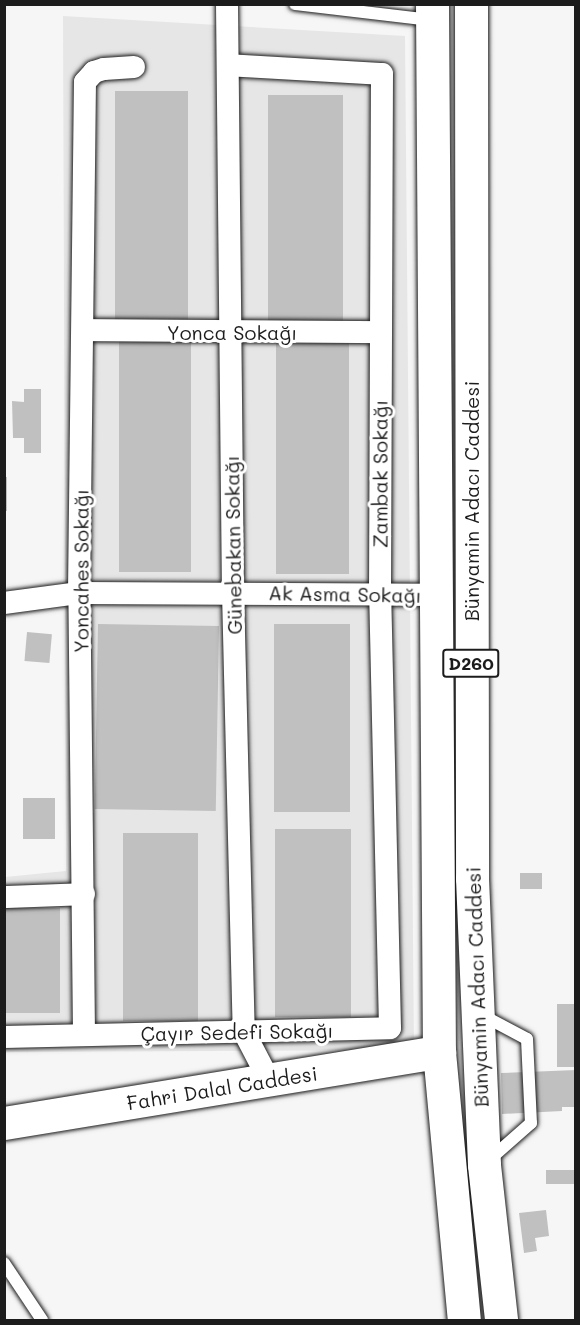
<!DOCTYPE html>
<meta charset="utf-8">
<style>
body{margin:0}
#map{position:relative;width:580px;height:1325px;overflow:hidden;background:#f6f6f6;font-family:Mali,sans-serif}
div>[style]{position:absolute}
.built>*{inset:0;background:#e6e6e6}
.building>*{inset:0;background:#c0c0c0;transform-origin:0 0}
.roads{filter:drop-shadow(0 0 2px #1c1c1c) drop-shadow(0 0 2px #1c1c1c)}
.lane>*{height:12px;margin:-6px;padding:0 6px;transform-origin:6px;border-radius:6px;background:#fff}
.street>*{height:22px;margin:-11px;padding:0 11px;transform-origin:11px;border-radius:11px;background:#fff}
.secondary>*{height:33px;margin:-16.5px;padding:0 16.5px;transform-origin:16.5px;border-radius:16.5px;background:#fff}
.primary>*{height:33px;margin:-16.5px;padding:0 16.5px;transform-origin:16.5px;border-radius:16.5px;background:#fff}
span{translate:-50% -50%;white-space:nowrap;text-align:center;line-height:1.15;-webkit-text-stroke:6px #fff;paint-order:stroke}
.shield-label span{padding:2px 4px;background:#fff;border:2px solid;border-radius:4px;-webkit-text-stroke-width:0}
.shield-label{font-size:18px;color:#1c1c1c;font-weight:700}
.street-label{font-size:20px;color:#1c1c1c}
.frame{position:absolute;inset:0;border:6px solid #1c1c1c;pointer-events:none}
</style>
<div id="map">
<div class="built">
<div style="clip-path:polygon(63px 16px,405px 36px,414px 1050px,5px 1052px,5px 877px,66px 871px)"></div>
</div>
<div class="building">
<div style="left:115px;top:91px;width:73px;height:232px"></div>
<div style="left:268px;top:95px;width:75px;height:226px"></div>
<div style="left:119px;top:340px;width:72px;height:232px"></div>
<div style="left:276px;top:342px;width:73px;height:232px"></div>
<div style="clip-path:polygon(24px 389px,41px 389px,41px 453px,24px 453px,24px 438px,13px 438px,12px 401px,24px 402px)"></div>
<div style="left:4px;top:477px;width:3px;height:34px"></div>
<div style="left:98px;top:624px;width:121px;height:185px;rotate:1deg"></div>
<div style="left:350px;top:624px;width:188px;height:76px;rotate:90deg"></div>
<div style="left:27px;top:632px;width:25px;height:29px;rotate:5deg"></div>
<div style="left:23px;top:798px;width:32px;height:41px"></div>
<div style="left:275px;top:829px;width:76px;height:188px"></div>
<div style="left:123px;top:833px;width:75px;height:188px"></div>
<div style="left:542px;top:873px;width:16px;height:22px;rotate:90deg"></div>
<div style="left:4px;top:908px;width:56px;height:105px"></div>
<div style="left:557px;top:1004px;width:19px;height:63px"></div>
<div style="clip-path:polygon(576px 1070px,576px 1107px,562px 1107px,562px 1111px,502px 1114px,501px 1073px)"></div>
<div style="left:576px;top:1170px;width:14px;height:30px;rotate:90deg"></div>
<div style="clip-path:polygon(546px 1210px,549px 1236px,535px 1238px,537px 1251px,524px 1253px,519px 1213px)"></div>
</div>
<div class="roads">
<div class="lane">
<div style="left:295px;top:4px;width:137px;rotate:6.7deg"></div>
<div style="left:480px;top:1014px;width:53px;rotate:28deg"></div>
<div style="left:527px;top:1039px;width:84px;rotate:87.3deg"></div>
<div style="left:531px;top:1123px;width:56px;rotate:138.6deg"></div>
<div style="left:4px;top:1263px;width:69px;rotate:56.3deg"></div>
</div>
<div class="street">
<div style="left:227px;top:4px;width:588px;rotate:89.42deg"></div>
<div style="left:233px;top:592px;width:440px;rotate:88.6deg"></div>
<div style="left:244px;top:1032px;width:54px;rotate:62.5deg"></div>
<div style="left:83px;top:330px;width:298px;rotate:0.4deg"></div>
<div style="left:4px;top:603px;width:76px;rotate:-7.6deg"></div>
<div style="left:79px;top:593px;width:354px;rotate:0.3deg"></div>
<div style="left:4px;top:897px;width:80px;rotate:-2.1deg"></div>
<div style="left:84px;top:1035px;width:442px;rotate:-90.6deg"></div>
<div style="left:79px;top:593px;width:511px;rotate:-89.33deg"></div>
<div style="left:85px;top:82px;width:13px;rotate:-48deg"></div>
<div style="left:94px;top:72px;width:10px;rotate:-17deg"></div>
<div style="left:104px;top:69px;width:30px;rotate:-4deg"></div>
<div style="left:4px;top:1037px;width:386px;rotate:-1.3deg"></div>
<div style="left:390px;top:1028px;width:435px;rotate:-91.3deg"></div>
<div style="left:380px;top:593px;width:519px;rotate:-89.78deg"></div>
<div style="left:382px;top:74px;width:154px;rotate:-176.7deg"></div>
</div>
<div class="secondary">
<div style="left:4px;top:1123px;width:441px;rotate:-9.3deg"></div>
</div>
<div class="primary">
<div style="left:432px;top:4px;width:1048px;rotate:89.62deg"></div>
<div style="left:439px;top:1052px;width:269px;rotate:84.7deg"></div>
<div style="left:471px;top:4px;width:874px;rotate:89.93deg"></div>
<div style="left:472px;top:878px;width:287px;rotate:87.6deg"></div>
<div style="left:484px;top:1165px;width:156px;rotate:83.7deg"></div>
</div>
</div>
<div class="shield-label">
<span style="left:471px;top:663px">D260</span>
</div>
<div class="street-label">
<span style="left:232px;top:332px">Yonca Sokağı</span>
<span style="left:380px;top:474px;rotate:-90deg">Zambak Sokağı</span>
<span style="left:471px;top:501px;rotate:-90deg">Bünyamin Adacı Caddesi</span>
<span style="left:233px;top:545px;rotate:-91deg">Günebakan Sokağı</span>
<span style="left:81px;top:571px;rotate:-90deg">Yoncahes Sokağı</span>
<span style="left:345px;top:594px;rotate:1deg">Ak Asma Sokağı</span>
<span style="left:477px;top:987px;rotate:-92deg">Bünyamin Adacı Caddesi</span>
<span style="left:237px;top:1032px;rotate:-1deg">Çayır Sedefi Sokağı</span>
<span style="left:222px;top:1088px;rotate:-9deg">Fahri Dalal Caddesi</span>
</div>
<div class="frame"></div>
</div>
